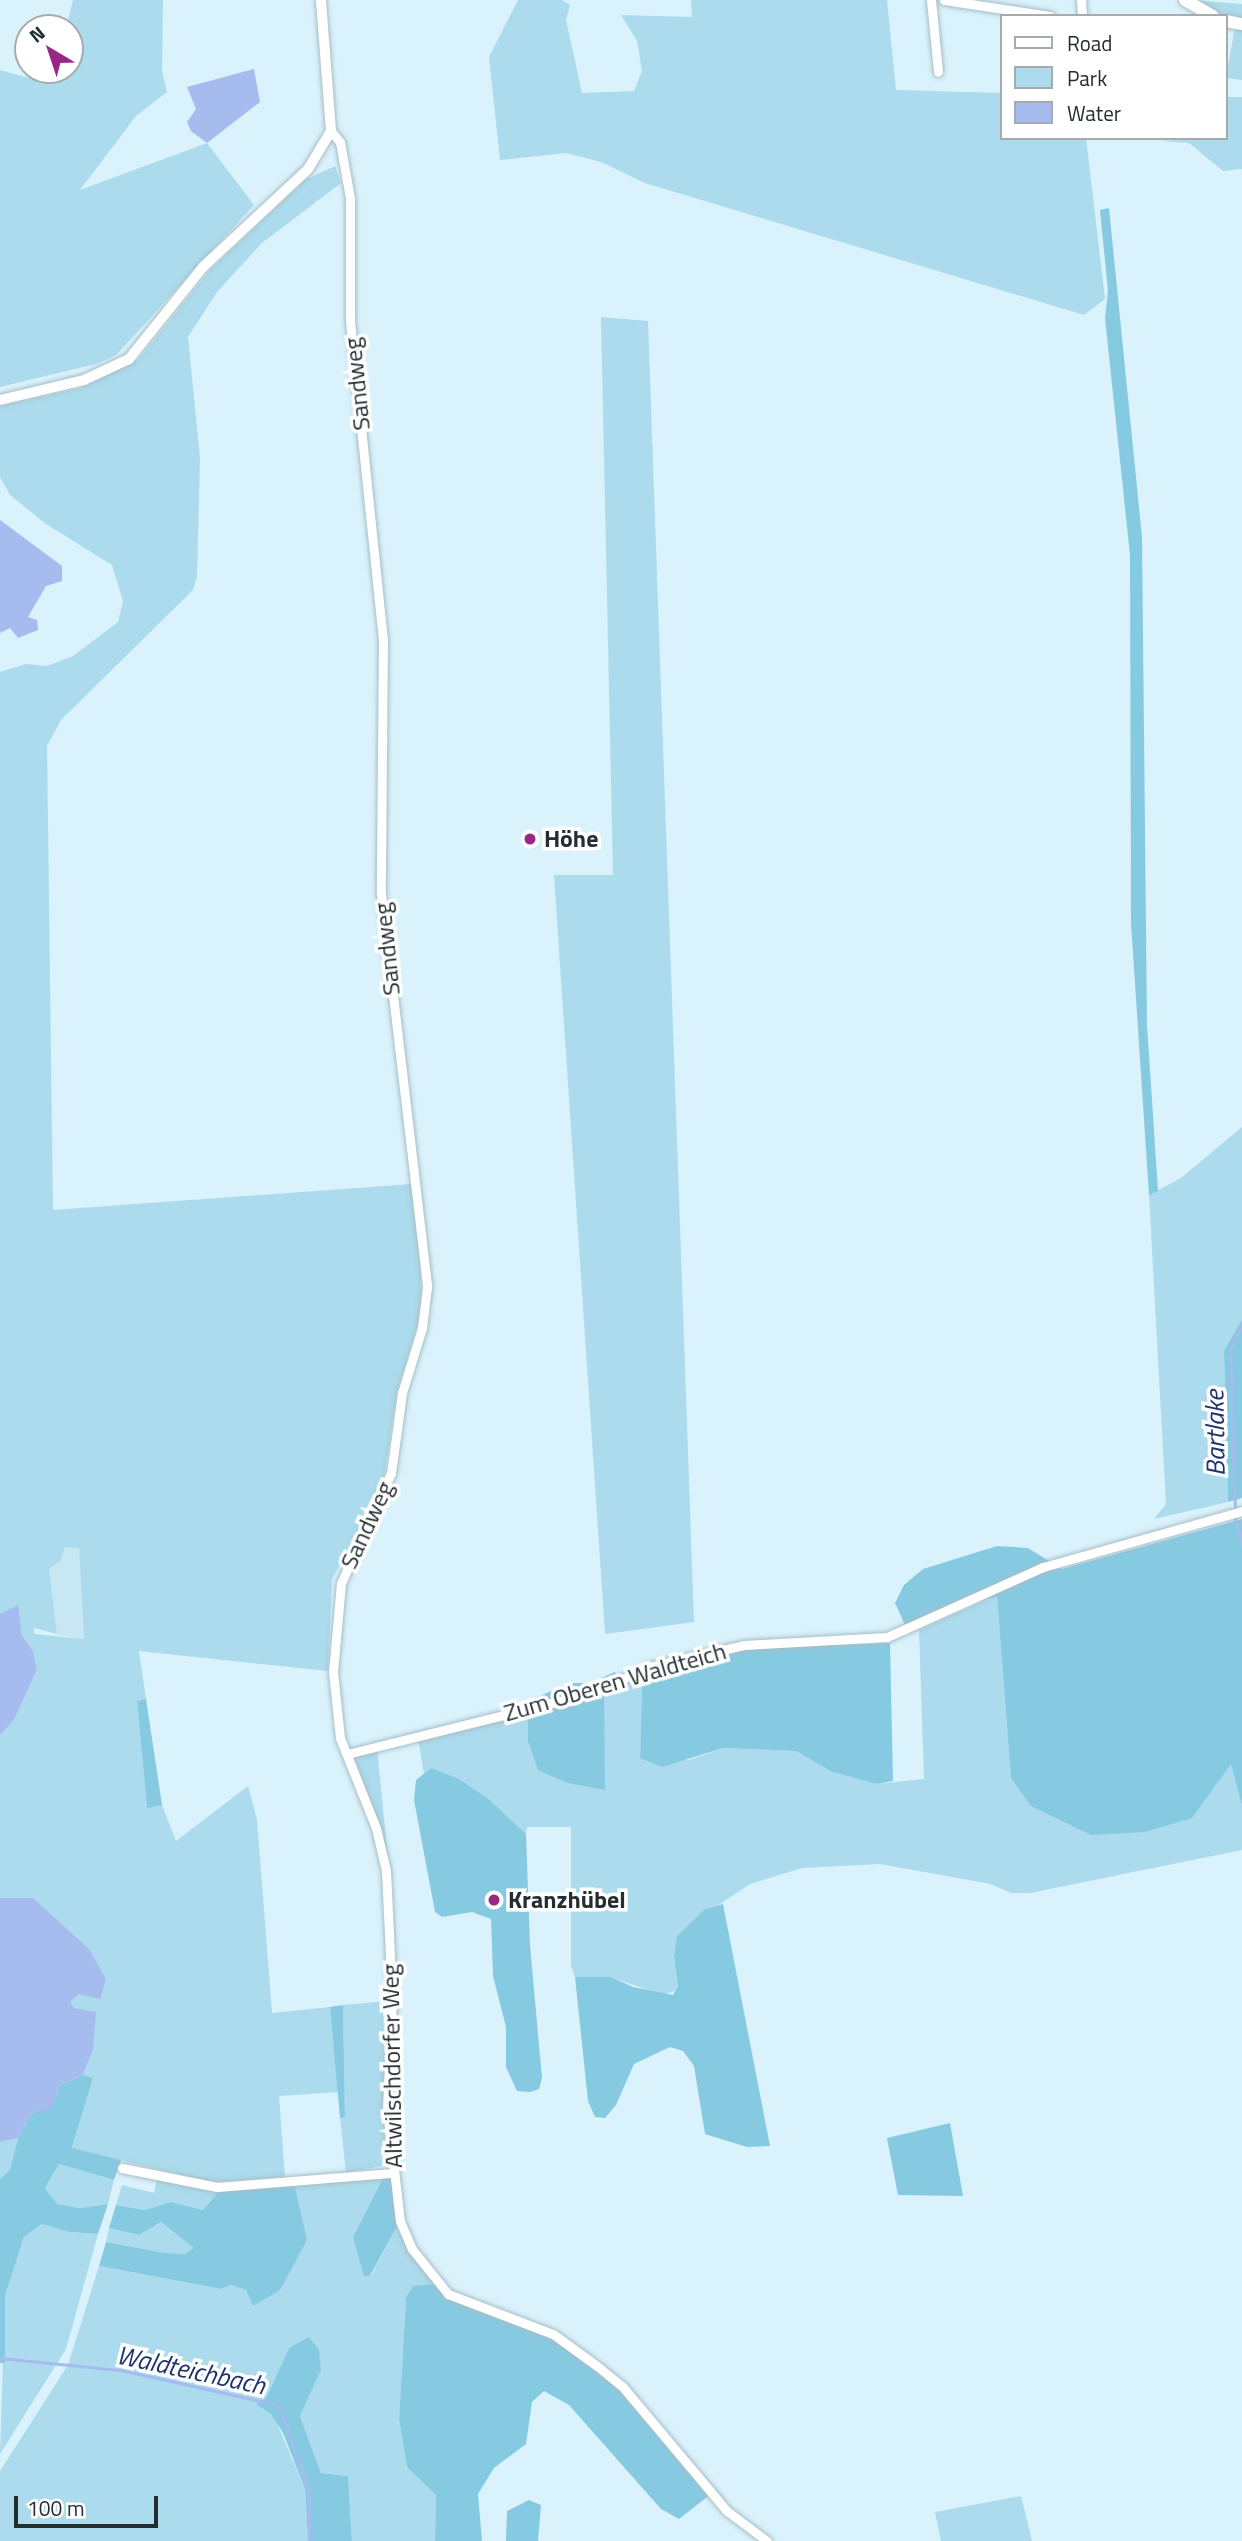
<!DOCTYPE html>
<meta charset="utf-8">
<style>
body{margin:0}
#map{position:relative;width:1242px;height:2541px;overflow:hidden;background:#daf2fb;font-family:"Titillium Web",sans-serif}
div>[style]{position:absolute}
.built>*{inset:0;background:#c7e7f3}
.green>*{inset:0;background:#abdbec}
.forest>*{inset:0;background:#86cae2}
.water>*{inset:0;background:#a6bbee}
.stream>*{height:2.5px;margin:-1.25px;padding:0 1.25px;transform-origin:1.25px;border-radius:1.25px;background:#a6bbee}
.roads{filter:drop-shadow(0 0 2px #a7bec6) drop-shadow(0 0 2px #a7bec6)}
.minor>*{height:9px;margin:-4.5px;padding:0 4.5px;transform-origin:4.5px;border-radius:4.5px;background:#fff}
.tertiary>*{height:10px;margin:-5px;padding:0 5px;transform-origin:5px;border-radius:5px;background:#fff}
.secondary>*{height:12px;margin:-6px;padding:0 6px;transform-origin:6px;border-radius:6px;background:#fff}
.dots>*{width:19px;height:19px;translate:-50% -50%;box-sizing:border-box;border:4px solid #fff;border-radius:50%}
span{translate:-50% -50%;white-space:nowrap;text-align:center;line-height:1.15;-webkit-text-stroke:7px #fff;paint-order:stroke}
.street-label{font-size:24px;color:#242d30}
.poi-label{font-size:24px;color:#242d30;font-weight:700}
.left{translate:0 -50%;text-align:left}
.water-label{font-size:26px;color:#20326e;font-style:italic}
.legend{position:absolute;left:1000px;top:14px;width:228px;height:126px;box-sizing:border-box;background:#fff;border:2px solid #a7abac;margin:0;padding:9px 12px;list-style:none;font-size:21px;color:#242d30}
.legend li{display:flex;align-items:center;gap:14px;height:35px}
.legend b{width:35px;border:2px solid #a7abac}
.north{position:absolute;left:14px;top:14px;width:70px;height:70px;box-sizing:border-box;background:#fff;border:2px solid #a7abac;border-radius:50%;rotate:321deg;font-size:19px;font-weight:700;line-height:28px;text-align:center;color:#242d30}
.north::after{content:'';display:block;margin:auto;width:24px;height:32px;background:#992784;clip-path:polygon(50% 0,100% 100%,50% 72%,0 100%)}
.scale{position:absolute;left:14px;top:2496px;width:144px;height:32px;box-sizing:border-box;border:4px solid #242d30;border-top:0;padding-left:9px;font-size:21px;line-height:24px;white-space:nowrap;color:#242d30;-webkit-text-stroke:5px #fff;paint-order:stroke}
</style>
<div id="map">
<div class="built">
<div style="clip-path:polygon(64px 1547px,79px 1548px,84px 1639px,57px 1635px,49px 1569px)"></div>
</div>
<div class="green">
<div style="clip-path:polygon(73px 0,163px 0,162px 71px,167px 92px,136px 116px,80px 190px,207px 143px,254px 205px,116px 355px,96px 364px,0 387px,0 70px,51px 84px,55px 70px,70px 70px,70px 28px,66px 28px)"></div>
<div style="clip-path:polygon(518px 0,562px 0,570px 5px,566px 20px,582px 93px,634px 91px,642px 71px,637px 41px,621px 15px,692px 17px,691px 0,887px 0,896px 90px,1002px 93px,1002px 138px,1086px 138px,1105px 299px,1084px 315px,645px 183px,601px 162px,566px 153px,500px 160px,489px 57px)"></div>
<div style="clip-path:polygon(1194px 0,1242px 4px,1242px 20px,1211px 11px)"></div>
<div style="clip-path:polygon(1235px 27px,1242px 28px,1242px 80px,1226px 78px)"></div>
<div style="clip-path:polygon(1226px 97px,1242px 97px,1242px 169px,1223px 171px,1189px 143px,1160px 141px,1226px 138px)"></div>
<div style="clip-path:polygon(evenodd,335px 166px,341px 183px,262px 243px,217px 292px,188px 337px,200px 458px,197px 577px,193px 590px,61px 720px,47px 746px,53px 1210px,412px 1184px,417px 1223px,422px 1298px,419px 1320px,397px 1392px,385px 1471px,377px 1498px,332px 1579px,328px 1671px,139px 1651px,146px 1699px,137px 1701px,147px 1807px,162px 1805px,176px 1841px,248px 1786px,257px 1820px,272px 2013px,330px 2007px,338px 2092px,279px 2096px,285px 2178px,213px 2182px,72px 2149px,93px 2078px,83px 2075px,93px 2050px,71px 2023px,33px 1898px,0 1898px,0 1735px,14px 1720px,37px 1670px,33px 1651px,22px 1635px,18px 1606px,0 1614px,0 672px,26px 664px,47px 666px,73px 656px,118px 622px,123px 601px,112px 565px,46px 524px,10px 495px,0 477px,0 406px,81px 388px,138px 360px,210px 270px,305px 180px,335px 166px,65px 1547px,79px 1548px,84px 1639px,34px 1634px,34px 1628px,57px 1634px,49px 1569px,60px 1561px,65px 1547px)"></div>
<div style="clip-path:polygon(601px 317px,648px 321px,694px 1622px,605px 1634px,554px 875px,613px 875px)"></div>
<div style="clip-path:polygon(1242px 1127px,1242px 1319px,1224px 1351px,1228px 1502px,1154px 1519px,1166px 1504px,1149px 1195px,1181px 1178px)"></div>
<div style="clip-path:polygon(997px 1595px,1011px 1778px,1192px 1817px,1231px 1763px,1242px 1806px,1242px 1850px,1030px 1893px,1011px 1893px,991px 1884px,880px 1864px,802px 1868px,750px 1884px,720px 1904px,674px 1957px,678px 1990px,662px 1995px,611px 1977px,575px 1977px,571px 1965px,571px 1827px,527px 1827px,526px 1834px,490px 1800px,431px 1768px,424px 1774px,418px 1738px,526px 1711px,604px 1790px,604px 1694px,653px 1670px,642px 1686px,640px 1757px,689px 1760px,723px 1748px,796px 1751px,832px 1772px,877px 1784px,924px 1779px,919px 1630px)"></div>
<div style="clip-path:polygon(377px 1748px,388px 1859px,356px 1761px,360px 1753px)"></div>
<div style="clip-path:polygon(388px 2001px,383px 2109px,386px 2165px,346px 2173px,340px 2118px,345px 2116px,343px 2005px)"></div>
<div style="clip-path:polygon(18px 2138px,10px 2170px,0 2179px,0 2142px)"></div>
<div style="clip-path:polygon(59px 2164px,114px 2180px,108px 2204px,80px 2208px,57px 2204px,45px 2188px)"></div>
<div style="clip-path:polygon(383px 2178px,353px 2237px,371px 2276px,400px 2221px,437px 2284px,406px 2298px,399px 2419px,407px 2466px,436px 2495px,435px 2541px,352px 2541px,348px 2476px,321px 2473px,300px 2416px,321px 2370px,289px 2348px,266px 2398px,305px 2489px,308px 2541px,0 2541px,0 2471px,68px 2365px,99px 2266px,221px 2289px,231px 2285px,246px 2290px,253px 2305px,307px 2240px,295px 2186px)"></div>
<div style="clip-path:polygon(157px 2179px,186px 2187px,218px 2192px,203px 2210px,171px 2202px,145px 2210px,116px 2205px,122px 2185px,154px 2193px)"></div>
<div style="clip-path:polygon(161px 2222px,195px 2248px,185px 2254px,165px 2253px,106px 2242px,109px 2228px,139px 2235px)"></div>
<div style="clip-path:polygon(42px 2224px,69px 2232px,98px 2234px,66px 2349px,0 2454px,5px 2296px,24px 2237px)"></div>
<div style="clip-path:polygon(1021px 2496px,1032px 2541px,941px 2541px,935px 2512px)"></div>
</div>
<div class="forest">
<div style="clip-path:polygon(1109px 208px,1142px 537px,1147px 1025px,1158px 1191px,1149px 1195px,1131px 923px,1130px 555px,1105px 318px,1108px 291px,1100px 210px)"></div>
<div style="clip-path:polygon(1242px 1319px,1242px 1498px,1228px 1502px,1224px 1351px)"></div>
<div style="clip-path:polygon(1242px 1519px,1242px 1806px,1231px 1764px,1192px 1818px,1145px 1832px,1091px 1835px,1031px 1806px,1011px 1778px,997px 1596px,905px 1625px,895px 1603px,904px 1585px,923px 1569px,997px 1546px,1028px 1548px,1062px 1569px)"></div>
<div style="clip-path:polygon(890px 1643px,893px 1781px,877px 1784px,832px 1772px,796px 1751px,723px 1748px,662px 1767px,640px 1758px,642px 1686px,653px 1670px,746px 1648px)"></div>
<div style="clip-path:polygon(615px 1672px,619px 1678px,604px 1694px,605px 1790px,568px 1783px,538px 1770px,528px 1741px,528px 1701px,570px 1683px,589px 1683px)"></div>
<div style="clip-path:polygon(146px 1699px,162px 1805px,147px 1808px,137px 1701px)"></div>
<div style="clip-path:polygon(431px 1768px,459px 1779px,490px 1800px,526px 1834px,530px 1945px,542px 2078px,539px 2089px,530px 2092px,517px 2091px,506px 2067px,506px 2027px,493px 1976px,491px 1919px,472px 1912px,442px 1917px,435px 1912px,414px 1800px,416px 1780px)"></div>
<div style="clip-path:polygon(723px 1904px,770px 2146px,747px 2147px,705px 2134px,694px 2066px,683px 2051px,670px 2047px,634px 2064px,616px 2105px,605px 2118px,595px 2117px,588px 2101px,575px 1977px,611px 1977px,633px 1987px,673px 1995px,678px 1987px,674px 1957px,677px 1936px,704px 1910px)"></div>
<div style="clip-path:polygon(343px 2005px,345px 2117px,340px 2118px,330px 2007px)"></div>
<div style="clip-path:polygon(83px 2075px,93px 2078px,72px 2148px,121px 2160px,114px 2180px,59px 2164px,45px 2188px,57px 2204px,80px 2208px,108px 2204px,98px 2234px,69px 2232px,42px 2224px,24px 2237px,5px 2296px,5px 2363px,0 2363px,0 2179px,10px 2170px,18px 2138px,31px 2114px,52px 2107px,60px 2085px)"></div>
<div style="clip-path:polygon(950px 2123px,963px 2196px,898px 2195px,887px 2138px)"></div>
<div style="clip-path:polygon(392px 2177px,400px 2221px,370px 2276px,364px 2276px,353px 2237px,383px 2178px)"></div>
<div style="clip-path:polygon(295px 2186px,307px 2240px,280px 2290px,253px 2306px,246px 2290px,231px 2285px,221px 2289px,99px 2266px,106px 2242px,165px 2253px,185px 2254px,194px 2248px,161px 2222px,139px 2235px,109px 2228px,116px 2205px,145px 2210px,171px 2202px,203px 2210px,218px 2192px)"></div>
<div style="clip-path:polygon(437px 2284px,448px 2294px,553px 2334px,622px 2386px,711px 2494px,679px 2519px,661px 2509px,569px 2405px,544px 2391px,532px 2402px,526px 2444px,494px 2468px,478px 2494px,482px 2541px,435px 2541px,436px 2495px,407px 2467px,399px 2419px,406px 2298px,413px 2286px)"></div>
<div style="clip-path:polygon(309px 2337px,319px 2350px,321px 2370px,300px 2416px,321px 2473px,348px 2476px,352px 2541px,308px 2541px,305px 2489px,283px 2433px,271px 2414px,256px 2404px,266px 2398px,289px 2348px)"></div>
<div style="clip-path:polygon(529px 2500px,541px 2505px,538px 2541px,506px 2541px,507px 2511px)"></div>
</div>
<div class="water">
<div style="clip-path:polygon(254px 69px,260px 102px,207px 143px,191px 131px,187px 122px,196px 109px,187px 87px)"></div>
<div style="clip-path:polygon(0 520px,62px 566px,62px 581px,46px 586px,28px 617px,37px 620px,38px 630px,18px 638px,10px 628px,0 633px)"></div>
<div style="clip-path:polygon(18px 1605px,22px 1635px,33px 1651px,37px 1670px,14px 1720px,0 1735px,0 1614px)"></div>
<div style="clip-path:polygon(0 1898px,33px 1898px,89px 1949px,106px 1979px,100px 1999px,79px 1994px,70px 2002px,74px 2008px,96px 2012px,93px 2050px,83px 2075px,60px 2085px,52px 2108px,31px 2114px,18px 2138px,0 2142px)"></div>
</div>
<div class="stream">
<div style="left:1235px;top:1509px;width:160px;rotate:-91.8deg"></div>
<div style="left:1230px;top:1349px;width:27px;rotate:-63deg"></div>
<div style="left:1235px;top:1516px;width:28px;rotate:75deg"></div>
<div style="left:0;top:2358px;width:122px;rotate:5.7deg"></div>
<div style="left:121px;top:2370px;width:157px;rotate:12.5deg"></div>
<div style="left:274px;top:2404px;width:9px;rotate:41deg"></div>
<div style="left:281px;top:2410px;width:86px;rotate:70.9deg"></div>
<div style="left:309px;top:2491px;width:50px;rotate:88.9deg"></div>
</div>
<div class="roads">
<div class="minor">
<div style="left:931px;top:0;width:72px;rotate:84.4deg"></div>
<div style="left:944px;top:0;width:107px;rotate:8.6deg"></div>
<div style="left:1081px;top:0;width:16px;rotate:86deg"></div>
<div style="left:331px;top:131px;width:14px;rotate:51deg"></div>
<div style="left:340px;top:142px;width:57px;rotate:79.9deg"></div>
<div style="left:350px;top:198px;width:123px;rotate:90deg"></div>
<div style="left:350px;top:321px;width:320px;rotate:84.1deg"></div>
<div style="left:383px;top:639px;width:254px;rotate:90.5deg"></div>
<div style="left:381px;top:893px;width:397px;rotate:83.3deg"></div>
<div style="left:427px;top:1287px;width:41px;rotate:97deg"></div>
<div style="left:422px;top:1328px;width:68px;rotate:107.1deg"></div>
<div style="left:402px;top:1393px;width:81px;rotate:97.8deg"></div>
<div style="left:391px;top:1473px;width:121px;rotate:114.4deg"></div>
<div style="left:341px;top:1583px;width:89px;rotate:95.1deg"></div>
<div style="left:333px;top:1672px;width:66px;rotate:83.9deg"></div>
<div style="left:340px;top:1738px;width:97px;rotate:68.2deg"></div>
<div style="left:376px;top:1828px;width:44px;rotate:76.9deg"></div>
<div style="left:386px;top:1871px;width:129px;rotate:87.3deg"></div>
<div style="left:392px;top:2000px;width:109px;rotate:92.6deg"></div>
<div style="left:387px;top:2109px;width:113px;rotate:83.4deg"></div>
<div style="left:400px;top:2221px;width:30px;rotate:67deg"></div>
<div style="left:412px;top:2249px;width:58px;rotate:51.3deg"></div>
<div style="left:448px;top:2294px;width:112px;rotate:20.9deg"></div>
<div style="left:553px;top:2334px;width:54px;rotate:36deg"></div>
<div style="left:597px;top:2366px;width:32px;rotate:39deg"></div>
<div style="left:622px;top:2386px;width:163px;rotate:50deg"></div>
<div style="left:727px;top:2511px;width:50px;rotate:36.9deg"></div>
<div style="left:347px;top:1754px;width:252px;rotate:-14deg"></div>
<div style="left:591px;top:1693px;width:64px;rotate:-24.1deg"></div>
<div style="left:649px;top:1667px;width:98px;rotate:-13deg"></div>
<div style="left:744px;top:1645px;width:143px;rotate:-3.2deg"></div>
<div style="left:887px;top:1637px;width:171px;rotate:-24.2deg"></div>
<div style="left:1043px;top:1567px;width:207px;rotate:-15.7deg"></div>
<div style="left:122px;top:2168px;width:97px;rotate:11.3deg"></div>
<div style="left:217px;top:2187px;width:176px;rotate:-4.6deg"></div>
</div>
<div class="tertiary">
<div style="left:0;top:400px;width:86px;rotate:-13.4deg"></div>
<div style="left:84px;top:380px;width:50px;rotate:-25deg"></div>
<div style="left:129px;top:359px;width:118px;rotate:-51.2deg"></div>
<div style="left:203px;top:267px;width:144px;rotate:-43deg"></div>
<div style="left:308px;top:169px;width:44px;rotate:-58.8deg"></div>
<div style="left:331px;top:131px;width:131px;rotate:-94.4deg"></div>
</div>
<div class="secondary">
<div style="left:1185px;top:0;width:32px;rotate:30deg"></div>
<div style="left:1226px;top:21px;width:16px;rotate:11deg"></div>
</div>
</div>
<div class="dots">
<div style="left:530px;top:839px;background:#992784"></div>
<div style="left:494px;top:1900px;background:#992784"></div>
</div>
<div class="street-label">
<span style="left:357px;top:384px;rotate:-96deg">Sandweg</span>
<span style="left:387px;top:949px;rotate:-96deg">Sandweg</span>
<span style="left:367px;top:1525px;rotate:-65deg">Sandweg</span>
<span style="left:615px;top:1682px;rotate:-16deg">Zum Oberen Waldteich</span>
<span style="left:392px;top:2066px;rotate:-91deg">Altwilschdorfer Weg</span>
</div>
<div class="poi-label">
<span class="left" style="left:544px;top:839px">Höhe</span>
<span class="left" style="left:508px;top:1900px">Kranzhübel</span>
</div>
<div class="water-label">
<span style="left:1215px;top:1433px;rotate:-91deg">Bartlake</span>
<span style="left:191px;top:2370px;rotate:12deg">Waldteichbach</span>
</div>
<ul class="legend">
<li><b style="height:9px;background:#fff"></b>Road</li>
<li><b style="height:19px;background:#abdbec"></b>Park</li>
<li><b style="height:19px;background:#a6bbee"></b>Water</li>
</ul>
<div class="north">N</div>
<div class="scale">100 m</div>
</div>
